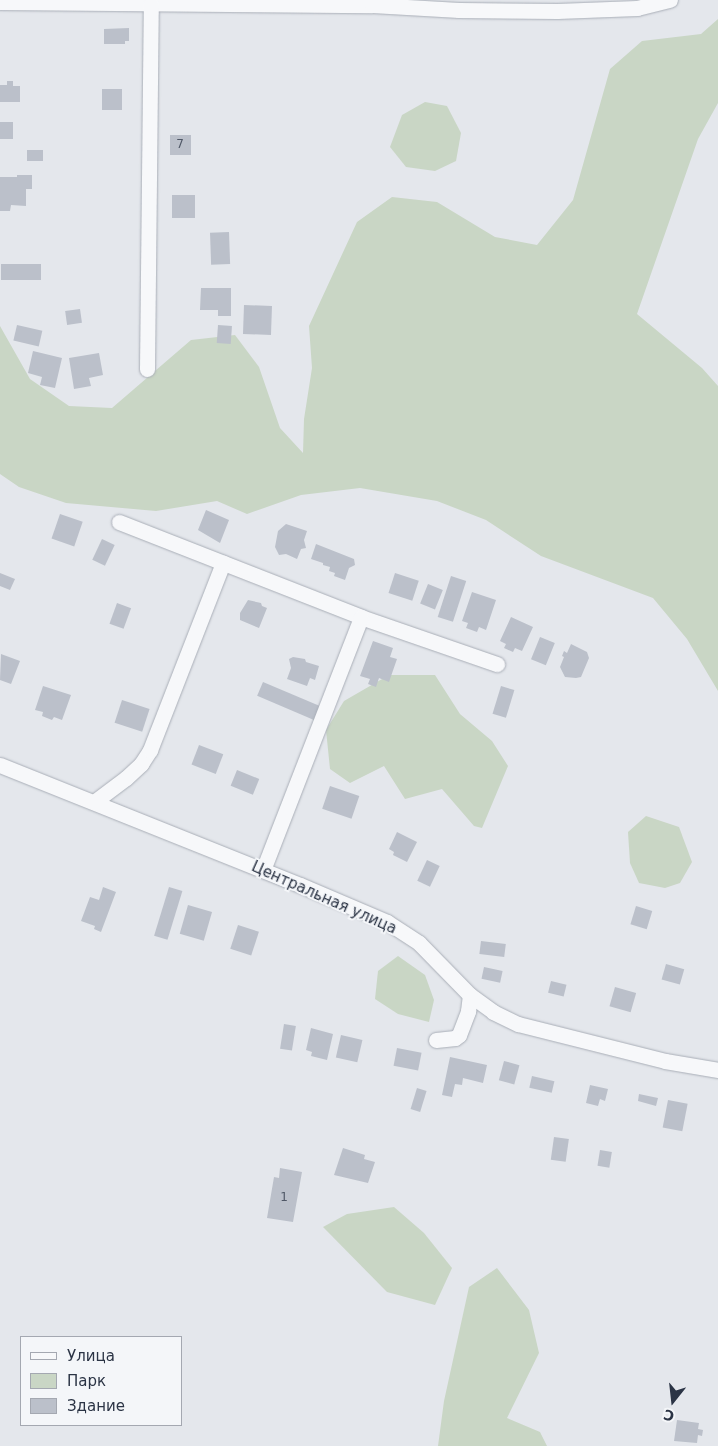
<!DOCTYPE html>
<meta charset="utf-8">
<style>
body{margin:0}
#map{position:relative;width:718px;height:1446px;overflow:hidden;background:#e4e7ec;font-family:"DejaVu Sans",sans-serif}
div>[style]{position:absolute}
.green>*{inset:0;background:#c9d6c5}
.building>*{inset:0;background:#bbc0ca;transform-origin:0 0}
.roads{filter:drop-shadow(0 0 1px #a9aeb7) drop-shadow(0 0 1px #a9aeb7)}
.minor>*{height:15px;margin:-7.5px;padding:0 7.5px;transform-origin:7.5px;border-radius:7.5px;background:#f7f8fa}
span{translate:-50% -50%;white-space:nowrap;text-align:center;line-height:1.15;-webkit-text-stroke:4px #f4f6f9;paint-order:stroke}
.number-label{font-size:12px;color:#4f5766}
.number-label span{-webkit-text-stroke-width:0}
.street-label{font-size:15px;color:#2b3445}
.legend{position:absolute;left:20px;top:1336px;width:162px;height:90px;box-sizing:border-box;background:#f4f6f9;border:1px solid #a4a8b1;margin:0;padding:6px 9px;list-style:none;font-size:15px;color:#2b3445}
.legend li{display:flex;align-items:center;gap:10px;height:25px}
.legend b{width:25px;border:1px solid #a4a8b1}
.north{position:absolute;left:648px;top:1376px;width:50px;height:50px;-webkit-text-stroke:4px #f4f6f9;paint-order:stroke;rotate:196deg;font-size:14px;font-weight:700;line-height:20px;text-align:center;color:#2b3445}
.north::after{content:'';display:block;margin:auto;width:18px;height:22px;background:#2b3445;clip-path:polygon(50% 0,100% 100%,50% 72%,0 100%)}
</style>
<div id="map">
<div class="green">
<div style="clip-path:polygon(718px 19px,718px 103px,698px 139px,637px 314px,702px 368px,718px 386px,718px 691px,687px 639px,653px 598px,541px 556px,486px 520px,437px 501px,360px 488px,301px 495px,247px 514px,217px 501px,156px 511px,66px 503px,19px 487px,0 474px,0 326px,30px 379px,69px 406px,112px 408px,191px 340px,235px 335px,259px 367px,280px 428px,303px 453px,304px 419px,312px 368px,309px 326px,357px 222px,392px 197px,437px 202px,495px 237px,537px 245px,573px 200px,610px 69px,642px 41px,701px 34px)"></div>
<div style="clip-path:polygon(425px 102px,447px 106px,461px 133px,456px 161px,435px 171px,406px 167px,390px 147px,402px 115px)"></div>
<div style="clip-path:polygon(389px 675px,435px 675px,460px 714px,492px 741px,508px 766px,482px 828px,474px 826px,442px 789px,405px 799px,384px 766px,350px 783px,330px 769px,326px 730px,344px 701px)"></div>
<div style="clip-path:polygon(646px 816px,679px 827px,692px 862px,680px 883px,665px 888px,639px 883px,630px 863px,628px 832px)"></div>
<div style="clip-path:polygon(398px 956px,425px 975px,434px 1000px,429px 1022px,398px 1014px,375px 999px,378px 971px)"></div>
<div style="clip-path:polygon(394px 1207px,424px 1233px,452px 1268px,435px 1305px,387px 1292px,323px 1227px,347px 1214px)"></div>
<div style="clip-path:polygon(497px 1268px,529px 1310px,539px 1353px,507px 1418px,540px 1432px,547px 1446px,438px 1446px,444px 1401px,469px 1287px)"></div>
</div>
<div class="building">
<div style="clip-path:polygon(129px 28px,129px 41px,125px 41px,125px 44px,104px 44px,104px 29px)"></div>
<div style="clip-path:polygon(7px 81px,13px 81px,13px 86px,20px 86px,20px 102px,0 102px,0 85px,7px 85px)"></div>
<div style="left:102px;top:89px;width:20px;height:21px"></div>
<div style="left:0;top:122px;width:13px;height:17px"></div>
<div style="left:170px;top:135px;width:21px;height:20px"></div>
<div style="left:27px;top:150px;width:16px;height:11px"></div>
<div style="clip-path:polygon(17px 175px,32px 175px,32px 189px,26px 189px,26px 206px,11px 205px,10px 211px,0 211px,0 177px,17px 177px)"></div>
<div style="left:172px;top:195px;width:23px;height:23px"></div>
<div style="left:229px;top:232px;width:32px;height:19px;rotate:88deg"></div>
<div style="left:41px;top:264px;width:16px;height:40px;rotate:90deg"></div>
<div style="clip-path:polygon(201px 288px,231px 288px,231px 316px,218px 316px,218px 310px,200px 310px)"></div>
<div style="left:244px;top:305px;width:28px;height:29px;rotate:2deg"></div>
<div style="left:80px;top:309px;width:14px;height:15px;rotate:82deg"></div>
<div style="left:17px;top:325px;width:26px;height:16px;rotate:13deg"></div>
<div style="left:218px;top:325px;width:14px;height:18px;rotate:4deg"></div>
<div style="clip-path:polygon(33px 351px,62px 358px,55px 388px,40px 385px,42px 377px,28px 373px)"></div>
<div style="clip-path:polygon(99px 353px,103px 375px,89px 378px,91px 386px,74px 389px,69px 358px)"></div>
<div style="clip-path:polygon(206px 510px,229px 520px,220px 543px,198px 530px)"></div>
<div style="left:60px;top:514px;width:24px;height:26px;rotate:19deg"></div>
<div style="clip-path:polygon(286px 524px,307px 531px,304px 540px,306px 548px,301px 549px,297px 559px,286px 554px,279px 555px,275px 547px,278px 531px)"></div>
<div style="left:102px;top:539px;width:14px;height:23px;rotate:25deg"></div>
<div style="clip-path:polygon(316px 544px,354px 559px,355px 565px,349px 568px,345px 580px,334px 576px,335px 573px,329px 571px,330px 567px,323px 565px,323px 563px,311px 559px)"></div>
<div style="clip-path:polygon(0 573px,15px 579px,10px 590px,0 586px)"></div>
<div style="left:395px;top:573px;width:25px;height:21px;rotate:18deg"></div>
<div style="left:451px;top:576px;width:16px;height:43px;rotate:18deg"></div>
<div style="left:428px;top:584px;width:16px;height:21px;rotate:22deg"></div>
<div style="clip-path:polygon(472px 592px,496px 600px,486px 630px,479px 627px,477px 632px,466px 628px,468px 623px,462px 621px)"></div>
<div style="clip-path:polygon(248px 600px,261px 603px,262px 606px,267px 608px,259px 628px,240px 620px,240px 613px)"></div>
<div style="left:117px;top:603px;width:15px;height:22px;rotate:20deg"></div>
<div style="clip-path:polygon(511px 617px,533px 627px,522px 651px,515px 648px,513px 652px,504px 648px,506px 644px,500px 641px)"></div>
<div style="left:540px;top:637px;width:16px;height:24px;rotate:22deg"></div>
<div style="clip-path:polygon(373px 641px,393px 648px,390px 657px,397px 659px,389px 682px,379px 678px,376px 687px,368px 684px,370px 679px,360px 676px)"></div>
<div style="clip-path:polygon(571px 644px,587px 652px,589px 658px,581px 677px,576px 678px,565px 677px,560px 667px,564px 657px,562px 656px,564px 651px,567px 653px)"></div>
<div style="clip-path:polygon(1px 654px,20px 661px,11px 684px,0 680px)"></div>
<div style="clip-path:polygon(293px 657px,305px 659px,306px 662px,319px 666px,315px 680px,310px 678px,307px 686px,287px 679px,291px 668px,289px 659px)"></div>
<div style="left:263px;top:682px;width:63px;height:15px;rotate:23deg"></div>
<div style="clip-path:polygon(43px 686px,71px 695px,62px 720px,54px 717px,52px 720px,42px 716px,43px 712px,35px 710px)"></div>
<div style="left:501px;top:686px;width:14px;height:29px;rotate:17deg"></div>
<div style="left:122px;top:700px;width:29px;height:24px;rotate:18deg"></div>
<div style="left:199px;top:745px;width:26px;height:21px;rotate:21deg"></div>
<div style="left:237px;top:770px;width:24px;height:17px;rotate:22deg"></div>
<div style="left:330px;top:786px;width:31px;height:24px;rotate:19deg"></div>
<div style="clip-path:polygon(397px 832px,417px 842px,407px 862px,393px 855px,394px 852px,389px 849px)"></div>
<div style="left:427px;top:860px;width:14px;height:23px;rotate:25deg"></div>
<div style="clip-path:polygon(103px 887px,116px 892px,101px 932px,94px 929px,95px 926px,81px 921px,90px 897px,99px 900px)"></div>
<div style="left:169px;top:887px;width:14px;height:51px;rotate:17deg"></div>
<div style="left:188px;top:905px;width:25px;height:30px;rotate:16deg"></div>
<div style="left:636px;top:906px;width:17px;height:19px;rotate:17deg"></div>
<div style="left:238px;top:925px;width:22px;height:25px;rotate:18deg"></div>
<div style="left:481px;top:941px;width:25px;height:13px;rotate:7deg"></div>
<div style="left:666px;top:964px;width:19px;height:16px;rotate:16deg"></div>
<div style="left:484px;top:967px;width:19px;height:12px;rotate:12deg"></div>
<div style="left:551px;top:981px;width:16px;height:12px;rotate:14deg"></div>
<div style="left:615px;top:987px;width:22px;height:20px;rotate:16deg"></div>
<div style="left:284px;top:1024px;width:12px;height:25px;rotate:9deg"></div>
<div style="clip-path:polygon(311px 1028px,333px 1034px,327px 1060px,311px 1056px,312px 1052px,306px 1050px)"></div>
<div style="left:341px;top:1035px;width:22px;height:23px;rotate:13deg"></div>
<div style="left:397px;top:1048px;width:25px;height:18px;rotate:11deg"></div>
<div style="clip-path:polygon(450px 1057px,487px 1065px,483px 1083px,463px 1078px,462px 1085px,455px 1084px,452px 1097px,442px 1095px)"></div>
<div style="left:504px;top:1061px;width:16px;height:20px;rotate:15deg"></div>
<div style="left:532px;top:1076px;width:23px;height:12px;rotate:13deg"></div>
<div style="clip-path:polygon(590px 1085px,608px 1089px,605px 1101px,600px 1099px,598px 1106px,586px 1103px)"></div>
<div style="left:417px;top:1088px;width:10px;height:22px;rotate:17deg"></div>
<div style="clip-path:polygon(639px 1094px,658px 1098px,656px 1106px,638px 1101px)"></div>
<div style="left:668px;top:1100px;width:20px;height:28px;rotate:11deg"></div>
<div style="left:554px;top:1137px;width:15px;height:23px;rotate:8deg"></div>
<div style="clip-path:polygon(343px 1148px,365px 1155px,364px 1159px,375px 1162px,368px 1183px,334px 1175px)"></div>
<div style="left:600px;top:1150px;width:12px;height:16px;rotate:9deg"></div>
<div style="clip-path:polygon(280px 1168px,302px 1172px,293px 1222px,267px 1218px,274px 1177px,279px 1178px)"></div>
<div style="clip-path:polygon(677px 1420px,699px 1423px,698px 1429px,703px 1430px,702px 1436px,698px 1435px,697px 1443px,674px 1441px)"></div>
</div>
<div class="roads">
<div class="minor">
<div style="left:0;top:2px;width:372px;rotate:0.5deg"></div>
<div style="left:372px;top:5px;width:87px;rotate:3.3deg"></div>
<div style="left:459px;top:10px;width:98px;rotate:0.6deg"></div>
<div style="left:557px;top:11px;width:80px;rotate:-2.1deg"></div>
<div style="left:637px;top:8px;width:34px;rotate:-14deg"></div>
<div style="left:147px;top:369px;width:365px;rotate:-89.4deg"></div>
<div style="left:119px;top:522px;width:260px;rotate:21.4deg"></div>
<div style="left:361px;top:617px;width:144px;rotate:19.1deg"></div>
<div style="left:0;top:765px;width:323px;rotate:21.8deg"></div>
<div style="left:300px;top:885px;width:95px;rotate:23deg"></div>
<div style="left:387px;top:922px;width:38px;rotate:33deg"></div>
<div style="left:419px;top:943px;width:73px;rotate:45.6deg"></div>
<div style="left:470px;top:995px;width:29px;rotate:36deg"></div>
<div style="left:493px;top:1012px;width:28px;rotate:26deg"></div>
<div style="left:518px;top:1024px;width:152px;rotate:14.1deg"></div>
<div style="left:665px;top:1061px;width:54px;rotate:9.6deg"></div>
<div style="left:94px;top:802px;width:40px;rotate:-37deg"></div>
<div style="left:126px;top:778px;width:21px;rotate:-43deg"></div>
<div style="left:141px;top:764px;width:17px;rotate:-57deg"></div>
<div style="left:150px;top:750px;width:201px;rotate:-68.7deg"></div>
<div style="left:263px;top:870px;width:271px;rotate:-68.8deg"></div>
<div style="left:436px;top:1040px;width:19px;rotate:-6deg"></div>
<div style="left:455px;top:1038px;width:5px;rotate:-37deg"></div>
<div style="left:459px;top:1035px;width:26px;rotate:-69deg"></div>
<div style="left:468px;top:1011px;width:16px;rotate:-83deg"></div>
</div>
</div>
<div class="number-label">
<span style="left:180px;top:145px">7</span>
<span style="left:284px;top:1198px">1</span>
</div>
<div class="street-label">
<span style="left:324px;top:898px;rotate:24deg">Центральная улица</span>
</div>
<ul class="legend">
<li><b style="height:6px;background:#f7f8fa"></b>Улица</li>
<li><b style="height:14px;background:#c9d6c5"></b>Парк</li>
<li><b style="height:14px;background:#bbc0ca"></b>Здание</li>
</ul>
<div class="north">С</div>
</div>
